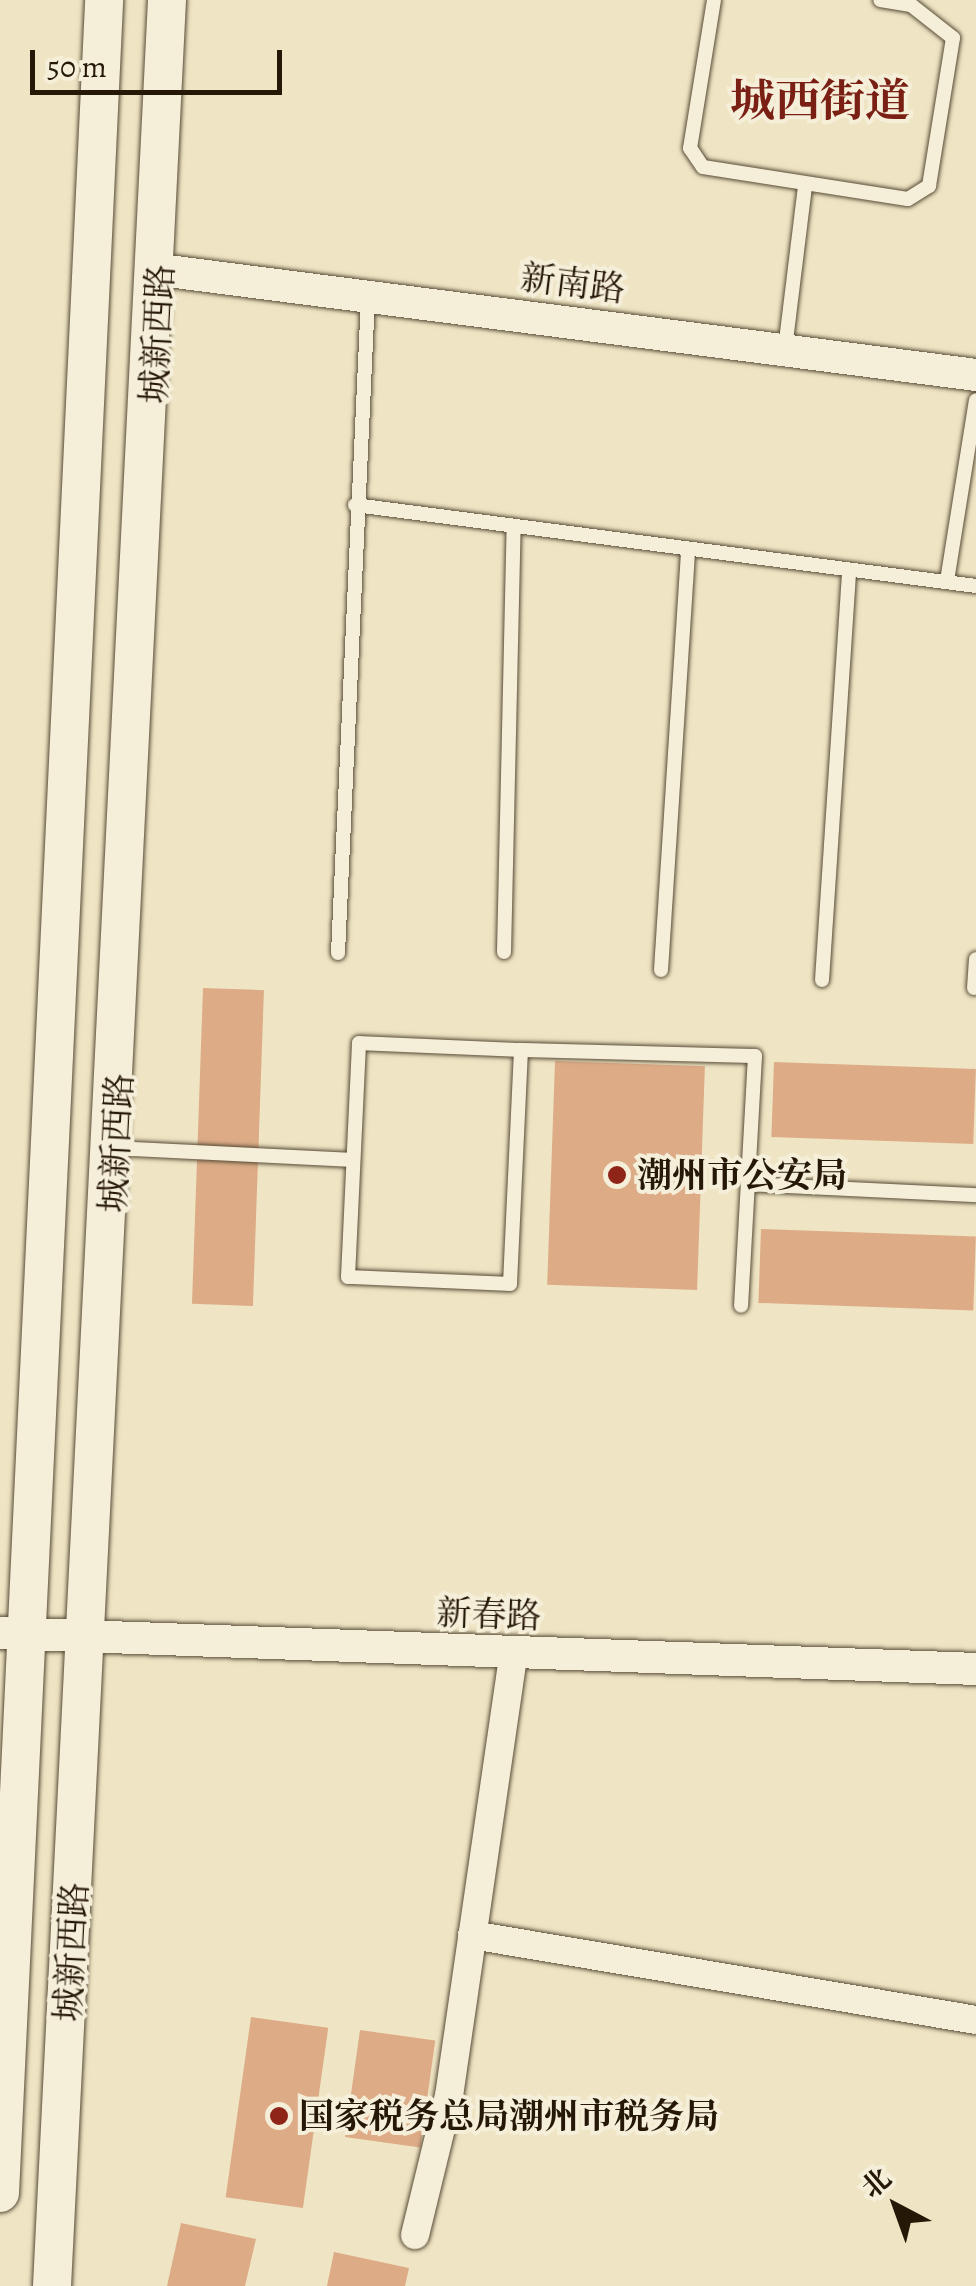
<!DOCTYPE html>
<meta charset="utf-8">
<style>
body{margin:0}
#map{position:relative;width:976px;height:2286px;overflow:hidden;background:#efe5c4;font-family:Alegreya,"Noto Serif SC",serif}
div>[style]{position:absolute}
.building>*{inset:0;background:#ddac87;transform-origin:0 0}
.roads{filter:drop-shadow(0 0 2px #584b36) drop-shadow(0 0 2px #584b36)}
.service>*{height:14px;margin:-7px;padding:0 7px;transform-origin:7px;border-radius:7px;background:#f5eed9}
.minor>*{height:28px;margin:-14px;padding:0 14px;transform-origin:14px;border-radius:14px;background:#f5eed9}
.tertiary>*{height:32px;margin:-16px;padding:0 16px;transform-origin:16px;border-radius:16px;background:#f5eed9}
.secondary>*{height:38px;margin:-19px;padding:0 19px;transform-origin:19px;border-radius:19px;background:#f5eed9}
.dots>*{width:28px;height:28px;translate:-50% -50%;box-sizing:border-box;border:5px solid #f5eed9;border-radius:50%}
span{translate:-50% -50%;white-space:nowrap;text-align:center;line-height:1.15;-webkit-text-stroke:8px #f5eed9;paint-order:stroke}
.street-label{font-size:35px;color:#261807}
.poi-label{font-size:35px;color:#261807;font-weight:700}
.left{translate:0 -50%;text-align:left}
.district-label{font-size:45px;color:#7a1f14;font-weight:700}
.north{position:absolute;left:846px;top:2156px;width:100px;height:100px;-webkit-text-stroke:8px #f5eed9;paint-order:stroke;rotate:319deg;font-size:28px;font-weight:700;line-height:40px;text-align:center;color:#261807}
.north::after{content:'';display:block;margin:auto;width:35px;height:45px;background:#261807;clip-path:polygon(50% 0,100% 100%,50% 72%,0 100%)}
.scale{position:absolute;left:30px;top:50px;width:252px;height:45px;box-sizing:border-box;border:5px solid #261807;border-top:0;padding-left:12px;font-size:30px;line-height:35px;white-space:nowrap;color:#261807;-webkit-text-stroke:8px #f5eed9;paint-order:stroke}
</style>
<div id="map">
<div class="building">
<div style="left:203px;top:988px;width:61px;height:316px;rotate:2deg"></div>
<div style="left:555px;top:1061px;width:150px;height:224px;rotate:2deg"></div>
<div style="left:774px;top:1062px;width:202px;height:75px;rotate:2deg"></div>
<div style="left:761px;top:1229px;width:215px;height:74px;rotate:2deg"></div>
<div style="left:251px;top:2017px;width:78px;height:182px;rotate:8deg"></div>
<div style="left:360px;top:2030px;width:76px;height:108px;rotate:8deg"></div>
<div style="clip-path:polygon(181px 2223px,256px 2239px,245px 2286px,167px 2286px)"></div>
<div style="clip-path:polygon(334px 2252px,409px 2268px,405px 2286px,327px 2286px)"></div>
</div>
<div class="roads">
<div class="service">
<div style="left:714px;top:0;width:150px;rotate:99.2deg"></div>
<div style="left:690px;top:148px;width:23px;rotate:56deg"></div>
<div style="left:703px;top:167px;width:207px;rotate:8.9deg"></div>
<div style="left:908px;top:199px;width:25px;rotate:-32deg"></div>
<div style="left:929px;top:186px;width:150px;rotate:-80.8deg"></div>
<div style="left:953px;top:38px;width:53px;rotate:-141.8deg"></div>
<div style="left:911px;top:5px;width:31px;rotate:-171deg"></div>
<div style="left:785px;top:349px;width:164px;rotate:-83deg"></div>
<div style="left:355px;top:505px;width:626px;rotate:7.43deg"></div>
<div style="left:947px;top:581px;width:183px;rotate:-80.9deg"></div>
<div style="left:504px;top:952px;width:426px;rotate:-88.7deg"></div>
<div style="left:338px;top:953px;width:657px;rotate:-87.38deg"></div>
<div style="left:661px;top:970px;width:422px;rotate:-86.3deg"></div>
<div style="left:822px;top:980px;width:411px;rotate:-86.2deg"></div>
<div style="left:974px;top:988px;width:29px;rotate:-86deg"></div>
<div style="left:359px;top:1043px;width:162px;rotate:2.5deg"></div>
<div style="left:521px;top:1050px;width:234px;rotate:92.7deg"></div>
<div style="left:510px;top:1284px;width:162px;rotate:-177.5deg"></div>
<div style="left:348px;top:1277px;width:234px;rotate:-87.3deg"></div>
<div style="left:521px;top:1050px;width:234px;rotate:1.5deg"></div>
<div style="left:755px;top:1056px;width:250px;rotate:93.2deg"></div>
<div style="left:115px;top:1148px;width:237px;rotate:2.9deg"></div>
<div style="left:748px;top:1184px;width:228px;rotate:2.8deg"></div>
</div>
<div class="minor">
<div style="left:472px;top:1935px;width:511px;rotate:9.57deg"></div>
<div style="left:415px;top:2235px;width:143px;rotate:-76.3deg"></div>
<div style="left:449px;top:2096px;width:446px;rotate:-81.7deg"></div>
</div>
<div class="tertiary">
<div style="left:160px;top:270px;width:823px;rotate:7.33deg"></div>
<div style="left:0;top:1633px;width:977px;rotate:2.11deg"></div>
</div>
<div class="secondary">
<div style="left:0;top:2193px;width:2195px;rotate:-87.28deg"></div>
<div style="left:52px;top:2286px;width:2289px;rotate:-87.12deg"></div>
</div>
</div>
<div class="dots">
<div style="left:617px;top:1175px;background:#8f2418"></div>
<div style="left:279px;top:2116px;background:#8f2418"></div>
</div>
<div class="street-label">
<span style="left:573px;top:283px;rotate:7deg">新南路</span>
<span style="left:157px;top:334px;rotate:-87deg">城新西路</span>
<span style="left:116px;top:1143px;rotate:-87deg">城新西路</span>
<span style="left:489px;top:1614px;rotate:2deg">新春路</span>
<span style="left:71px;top:1952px;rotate:-87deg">城新西路</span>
</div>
<div class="poi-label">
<span class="left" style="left:637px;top:1175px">潮州市公安局</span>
<span class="left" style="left:299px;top:2116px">国家税务总局潮州市税务局</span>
</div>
<div class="district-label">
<span style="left:820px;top:102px">城西街道</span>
</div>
<div class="north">北</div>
<div class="scale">50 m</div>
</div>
